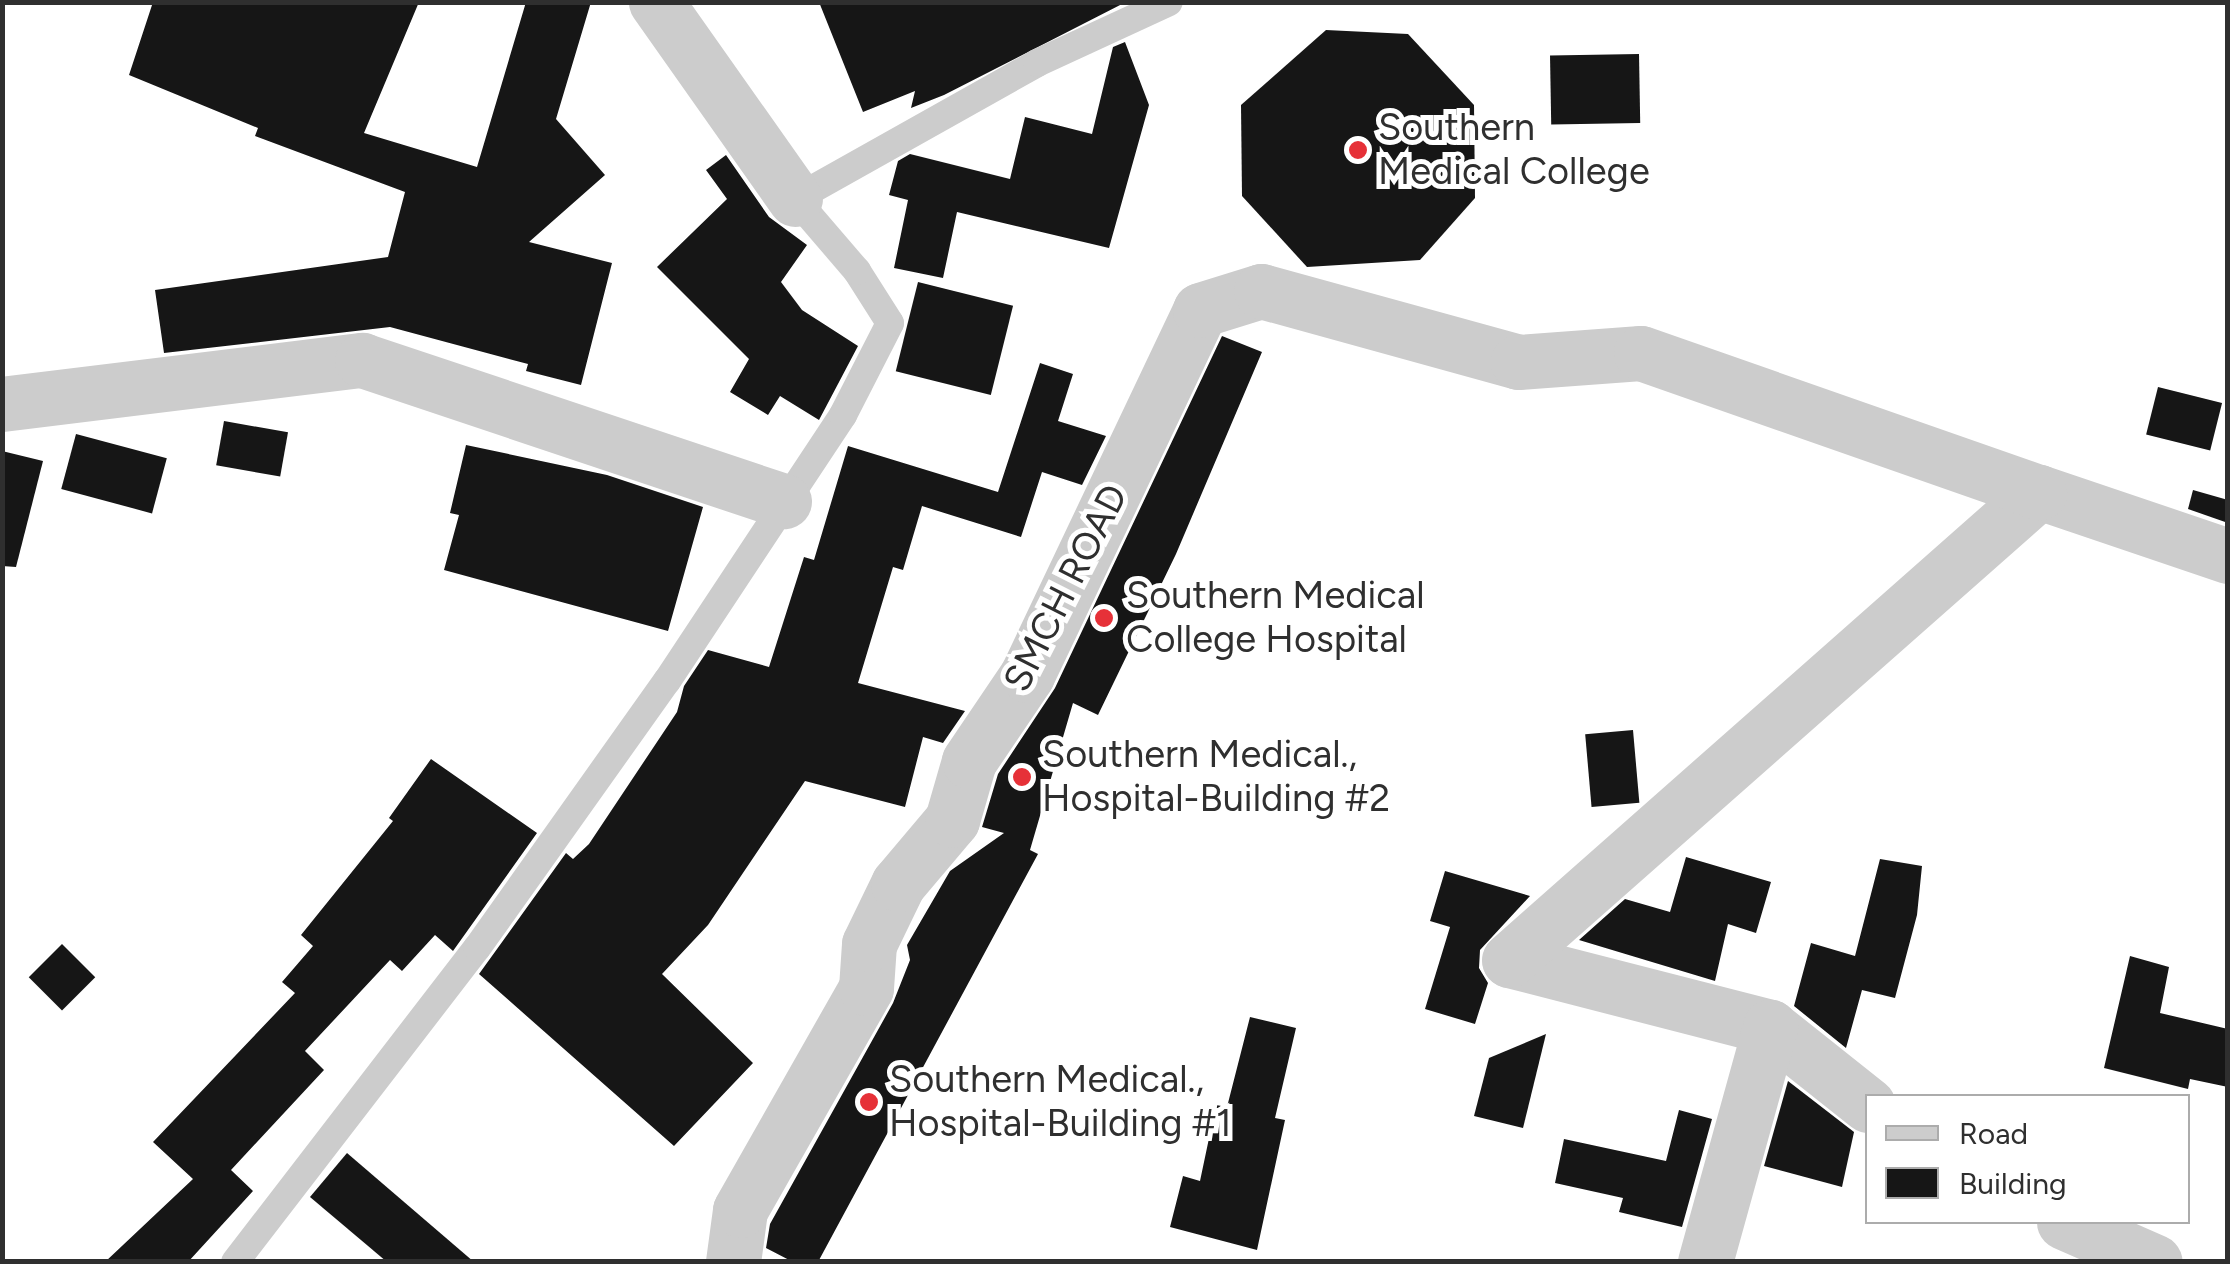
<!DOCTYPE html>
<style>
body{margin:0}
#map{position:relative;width:2230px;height:1264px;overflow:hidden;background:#fff;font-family:Figtree,sans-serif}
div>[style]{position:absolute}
.building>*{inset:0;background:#161616;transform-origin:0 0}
.lane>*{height:28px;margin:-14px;padding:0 14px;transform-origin:14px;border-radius:14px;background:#ccc}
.street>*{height:55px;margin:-27.5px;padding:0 27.5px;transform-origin:27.5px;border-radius:27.5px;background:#ccc}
.dots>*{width:28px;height:28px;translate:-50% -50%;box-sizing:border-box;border:5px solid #fff;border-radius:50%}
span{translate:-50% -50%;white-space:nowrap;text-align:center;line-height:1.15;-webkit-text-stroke:10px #fff;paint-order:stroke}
.poi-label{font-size:38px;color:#2f2f2f}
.left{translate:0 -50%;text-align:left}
.street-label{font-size:38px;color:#2f2f2f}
.frame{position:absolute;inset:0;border:5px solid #2f2f2f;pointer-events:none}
.legend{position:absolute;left:1865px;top:1094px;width:325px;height:130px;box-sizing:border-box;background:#fff;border:2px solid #acacac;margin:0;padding:12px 18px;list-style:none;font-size:30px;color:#2f2f2f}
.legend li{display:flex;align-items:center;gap:20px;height:50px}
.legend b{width:50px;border:2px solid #acacac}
</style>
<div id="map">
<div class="building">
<div style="clip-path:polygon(153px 2px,419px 2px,364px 133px,477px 167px,526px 2px,591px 2px,556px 119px,605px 175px,529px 242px,612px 263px,581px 385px,526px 371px,528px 364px,390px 327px,164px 353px,155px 290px,388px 257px,405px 192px,255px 136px,258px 128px,129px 75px)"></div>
<div style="clip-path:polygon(819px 2px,1126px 2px,944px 95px,911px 108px,915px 91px,863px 112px)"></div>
<div style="clip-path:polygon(1326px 30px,1408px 34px,1474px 105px,1475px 198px,1420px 260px,1307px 267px,1242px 196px,1241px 105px)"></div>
<div style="clip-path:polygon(1125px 42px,1149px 105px,1109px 248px,957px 212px,943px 278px,894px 268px,908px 200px,889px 195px,898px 161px,910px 154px,1010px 179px,1025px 117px,1092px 134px,1113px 47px)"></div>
<div style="left:1639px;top:54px;width:69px;height:89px;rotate:89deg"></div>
<div style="clip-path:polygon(726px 155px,769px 217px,807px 245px,781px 282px,802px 310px,858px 346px,819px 420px,780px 396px,768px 415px,730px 392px,749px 359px,657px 267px,727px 199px,706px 170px)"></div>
<div style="left:918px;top:282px;width:98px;height:92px;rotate:14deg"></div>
<div style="clip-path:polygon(1222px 336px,1262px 352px,1176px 554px,1098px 715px,1073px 703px,1030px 850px,1038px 854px,818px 1262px,793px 1262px,766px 1248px,770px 1224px,893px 1003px,910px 960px,907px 945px,950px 871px,1004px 833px,982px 827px,998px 774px,1055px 688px)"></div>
<div style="clip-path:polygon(1040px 363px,1073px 374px,1058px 421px,1106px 436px,1082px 485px,1042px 472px,1021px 537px,922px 506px,903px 570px,893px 567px,858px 683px,965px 711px,943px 743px,923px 737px,905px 807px,805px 781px,708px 925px,662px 974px,753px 1063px,674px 1146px,479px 974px,566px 853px,573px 859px,589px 844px,677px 712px,684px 686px,708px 650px,769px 667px,804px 557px,814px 560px,848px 446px,998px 492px)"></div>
<div style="left:2158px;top:387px;width:66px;height:49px;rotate:14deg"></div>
<div style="left:224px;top:421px;width:65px;height:45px;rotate:10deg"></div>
<div style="left:76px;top:434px;width:94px;height:57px;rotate:15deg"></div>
<div style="clip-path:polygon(466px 445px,607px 475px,703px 507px,668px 631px,444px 570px,459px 515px,450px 513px)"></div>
<div style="clip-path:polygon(2px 451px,43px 461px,16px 567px,2px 566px)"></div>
<div style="clip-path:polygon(2193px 490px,2228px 500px,2228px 523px,2188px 509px)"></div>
<div style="left:1633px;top:730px;width:73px;height:48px;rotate:85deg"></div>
<div style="clip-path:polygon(431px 759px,537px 833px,453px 951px,435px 935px,402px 971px,390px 960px,305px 1051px,324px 1070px,231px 1170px,253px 1191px,188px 1262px,105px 1262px,193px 1179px,153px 1142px,295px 993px,282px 982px,313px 946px,301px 935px,393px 821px,389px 818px)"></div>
<div style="clip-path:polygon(1686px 857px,1771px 882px,1756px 933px,1728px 924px,1715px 981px,1579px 940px,1625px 899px,1670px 912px)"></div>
<div style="clip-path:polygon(1880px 859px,1922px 866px,1917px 915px,1895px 998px,1862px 990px,1846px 1048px,1794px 1006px,1811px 943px,1855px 956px)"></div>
<div style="clip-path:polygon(1445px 871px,1530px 896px,1480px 950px,1479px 968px,1488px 983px,1475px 1024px,1425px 1009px,1450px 927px,1430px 921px)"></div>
<div style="left:62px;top:944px;width:47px;height:47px;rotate:45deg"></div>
<div style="clip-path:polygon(2130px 956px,2169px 967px,2160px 1013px,2228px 1029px,2228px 1087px,2190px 1079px,2188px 1089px,2104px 1068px)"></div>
<div style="clip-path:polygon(1250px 1017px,1296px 1028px,1275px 1118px,1285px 1120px,1257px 1250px,1170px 1227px,1183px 1176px,1200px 1181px,1216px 1105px,1227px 1107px)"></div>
<div style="clip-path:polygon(1546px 1034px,1523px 1128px,1474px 1116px,1489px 1058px)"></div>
<div style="clip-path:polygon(1788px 1081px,1854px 1132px,1842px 1187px,1764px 1166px)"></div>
<div style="clip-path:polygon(1679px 1110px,1712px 1119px,1682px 1227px,1619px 1212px,1623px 1198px,1555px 1183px,1564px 1139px,1666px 1161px)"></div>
<div style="clip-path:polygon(347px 1153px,474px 1262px,387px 1262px,310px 1197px)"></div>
</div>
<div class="lane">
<div style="left:235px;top:1262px;width:396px;rotate:-52.4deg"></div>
<div style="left:477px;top:948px;width:328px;rotate:-54.6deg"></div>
<div style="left:667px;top:681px;width:319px;rotate:-56.5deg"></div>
<div style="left:843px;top:415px;width:103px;rotate:-62.9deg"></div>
<div style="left:890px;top:323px;width:62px;rotate:-122.4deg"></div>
<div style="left:857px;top:271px;width:95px;rotate:-130.7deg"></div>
<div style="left:795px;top:199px;width:278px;rotate:-29.3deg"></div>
<div style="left:1037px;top:63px;width:145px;rotate:-24.8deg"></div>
</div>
<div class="street">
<div style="left:656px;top:2px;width:241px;rotate:54.8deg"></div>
<div style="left:2px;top:404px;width:363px;rotate:-7deg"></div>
<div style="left:362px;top:360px;width:445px;rotate:18.5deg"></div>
<div style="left:1868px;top:1105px;width:125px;rotate:-141.5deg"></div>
<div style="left:1770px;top:1027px;width:269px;rotate:-165.6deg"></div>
<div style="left:1509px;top:960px;width:707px;rotate:-41.45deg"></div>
<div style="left:2039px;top:492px;width:200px;rotate:18.7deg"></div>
<div style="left:2064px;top:1222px;width:99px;rotate:23.7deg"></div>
<div style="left:733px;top:1262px;width:52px;rotate:-82.3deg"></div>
<div style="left:740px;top:1210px;width:255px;rotate:-60.4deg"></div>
<div style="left:866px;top:988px;width:44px;rotate:-86.1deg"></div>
<div style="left:869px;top:944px;width:67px;rotate:-64.2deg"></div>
<div style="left:898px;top:884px;width:84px;rotate:-49.8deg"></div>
<div style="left:952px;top:820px;width:61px;rotate:-73.9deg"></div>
<div style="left:969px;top:761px;width:104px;rotate:-56deg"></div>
<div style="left:1027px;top:675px;width:404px;rotate:-64.6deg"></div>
<div style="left:1200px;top:310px;width:64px;rotate:-17.3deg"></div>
<div style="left:1261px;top:291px;width:267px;rotate:15.4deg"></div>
<div style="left:1518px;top:362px;width:123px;rotate:-4.2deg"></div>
<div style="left:1641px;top:353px;width:422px;rotate:19.3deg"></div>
<div style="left:1705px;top:1262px;width:244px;rotate:-74.5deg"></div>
</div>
<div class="dots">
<div style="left:1358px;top:150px;background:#e63138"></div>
<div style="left:1104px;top:618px;background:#e63138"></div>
<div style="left:1022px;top:777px;background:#e63138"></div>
<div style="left:869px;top:1102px;background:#e63138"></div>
</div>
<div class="poi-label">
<span class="left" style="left:1378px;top:150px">Southern<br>Medical College</span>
<span class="left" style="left:1126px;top:618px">Southern Medical<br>College Hospital</span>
<span class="left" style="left:1042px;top:777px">Southern Medical.,<br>Hospital-Building #2</span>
<span class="left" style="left:889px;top:1102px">Southern Medical.,<br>Hospital-Building #1</span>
</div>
<div class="street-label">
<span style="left:1066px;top:588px;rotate:-63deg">SMCH ROAD</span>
</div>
<div class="frame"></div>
<ul class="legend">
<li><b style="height:12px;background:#ccc"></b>Road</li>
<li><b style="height:28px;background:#161616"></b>Building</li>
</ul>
</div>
